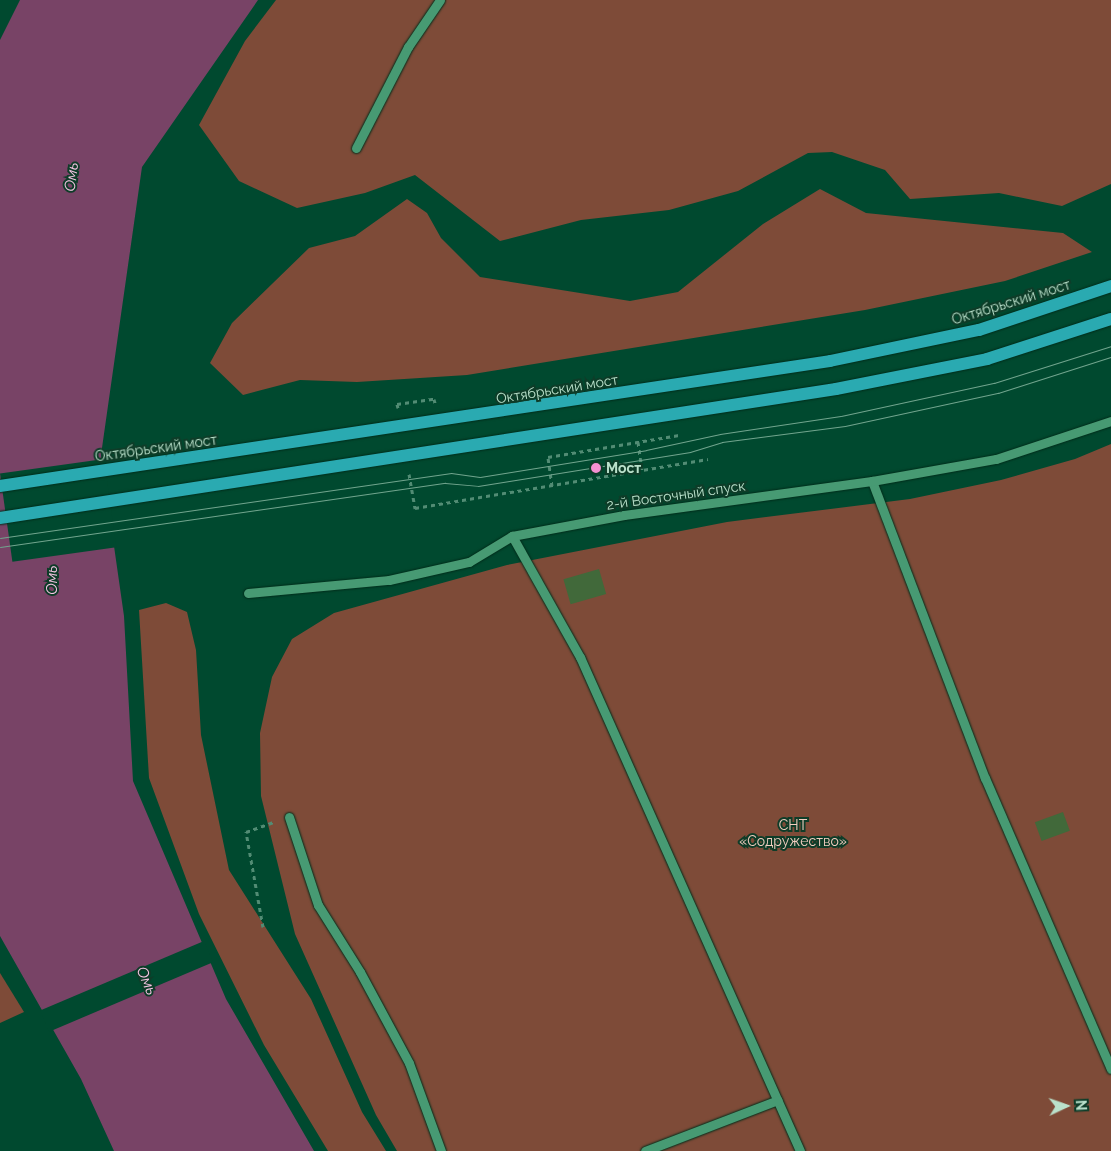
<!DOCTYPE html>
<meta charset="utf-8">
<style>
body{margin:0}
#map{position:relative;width:1111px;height:1151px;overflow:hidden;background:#00492f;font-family:Raleway,sans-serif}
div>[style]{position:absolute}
.green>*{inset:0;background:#7e4b38}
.water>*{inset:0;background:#784366}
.pier>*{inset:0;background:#00492f;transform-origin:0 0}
.building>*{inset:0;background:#41693a;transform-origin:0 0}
.path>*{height:3px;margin-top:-1.5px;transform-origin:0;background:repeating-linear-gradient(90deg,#528c74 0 4px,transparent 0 8px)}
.roads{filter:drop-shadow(0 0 1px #002c1a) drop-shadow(0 0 1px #002c1a)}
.minor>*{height:9px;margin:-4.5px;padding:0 4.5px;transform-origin:4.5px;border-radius:4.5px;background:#479a73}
.tram>*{height:1px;margin:-0.5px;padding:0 0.5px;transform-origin:0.5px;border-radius:0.5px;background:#71a58e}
.bridges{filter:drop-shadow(0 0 1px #002c1a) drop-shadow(0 0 1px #002c1a)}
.major-bridge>*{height:12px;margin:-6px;padding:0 6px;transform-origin:6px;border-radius:6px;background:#2aaab1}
.dots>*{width:14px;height:14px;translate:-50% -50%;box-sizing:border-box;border:2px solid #0e3c28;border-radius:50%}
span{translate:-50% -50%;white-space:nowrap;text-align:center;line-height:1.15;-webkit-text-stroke:4px #0e3c28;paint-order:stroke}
.street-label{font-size:14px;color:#bae1cb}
.poi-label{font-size:14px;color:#bae1cb;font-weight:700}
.left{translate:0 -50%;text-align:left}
.park-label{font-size:14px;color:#f3cec0}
.water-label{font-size:15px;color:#f9c7e6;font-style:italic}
.north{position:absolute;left:1041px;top:1081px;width:50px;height:50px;-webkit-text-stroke:4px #0e3c28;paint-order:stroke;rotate:87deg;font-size:14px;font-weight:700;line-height:20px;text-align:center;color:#bae1cb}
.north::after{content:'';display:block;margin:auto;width:18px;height:22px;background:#bae1cb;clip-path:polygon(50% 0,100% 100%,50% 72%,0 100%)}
</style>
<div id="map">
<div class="green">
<div style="clip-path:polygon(276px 0,1111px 0,1111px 184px,1062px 206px,999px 193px,910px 199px,885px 170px,832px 152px,808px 153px,738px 191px,669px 210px,581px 220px,500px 241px,415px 175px,365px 193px,297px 208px,239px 181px,199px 125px,245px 41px)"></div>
<div style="clip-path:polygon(820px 189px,866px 213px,1063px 233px,1092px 252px,1005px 281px,865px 310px,467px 375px,357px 382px,300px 380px,243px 395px,210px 363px,232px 323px,309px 248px,355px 236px,407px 199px,427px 213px,441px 238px,480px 277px,630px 301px,678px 292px,763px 224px)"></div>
<div style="clip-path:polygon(1111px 444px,1111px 1151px,397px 1151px,376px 1115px,295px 934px,261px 796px,260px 733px,272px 677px,292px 639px,334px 613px,507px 565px,727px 522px,910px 499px,1001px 480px,1075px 459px)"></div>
<div style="clip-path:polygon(166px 603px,187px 612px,196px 650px,201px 735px,229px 870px,311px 999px,362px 1112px,386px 1151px,328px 1151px,264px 1045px,199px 914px,149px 778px,139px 610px)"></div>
<div style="clip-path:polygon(0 973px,24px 1012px,0 1023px)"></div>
</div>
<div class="water">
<div style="clip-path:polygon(20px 0,258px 0,142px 167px,101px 455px,124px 616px,133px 781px,226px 999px,314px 1151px,114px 1151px,81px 1079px,0 936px,0 40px)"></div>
</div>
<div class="pier">
<div style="left:104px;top:459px;width:89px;height:105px;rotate:82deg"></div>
<div style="left:204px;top:941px;width:23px;height:178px;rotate:67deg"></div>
</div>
<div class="building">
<div style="left:599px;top:569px;width:26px;height:37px;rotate:74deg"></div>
<div style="left:1063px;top:812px;width:20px;height:30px;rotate:70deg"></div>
</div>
<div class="path">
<div style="left:398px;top:408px;width:4px;rotate:-104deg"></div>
<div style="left:397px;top:404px;width:37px;rotate:-8deg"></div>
<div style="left:434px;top:399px;width:4px;rotate:76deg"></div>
<div style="left:638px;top:442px;width:28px;rotate:82deg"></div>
<div style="left:409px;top:474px;width:35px;rotate:80deg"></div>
<div style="left:415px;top:508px;width:297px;rotate:-9.5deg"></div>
<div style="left:552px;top:486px;width:29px;rotate:-98deg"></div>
<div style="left:548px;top:457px;width:133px;rotate:-9.5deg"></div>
<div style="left:263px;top:927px;width:97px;rotate:-100.1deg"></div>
<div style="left:246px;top:832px;width:30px;rotate:-20deg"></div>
</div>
<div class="roads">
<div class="minor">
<div style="left:356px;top:148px;width:114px;rotate:-62.8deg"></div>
<div style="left:408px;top:47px;width:57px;rotate:-55.8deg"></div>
<div style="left:872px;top:481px;width:318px;rotate:69.2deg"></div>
<div style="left:985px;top:778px;width:317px;rotate:66.6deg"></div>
<div style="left:512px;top:536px;width:139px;rotate:60.7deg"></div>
<div style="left:580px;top:657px;width:541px;rotate:65.99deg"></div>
<div style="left:248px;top:593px;width:142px;rotate:-5.3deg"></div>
<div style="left:389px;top:580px;width:82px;rotate:-12.7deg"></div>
<div style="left:469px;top:562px;width:50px;rotate:-31.2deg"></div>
<div style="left:512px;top:536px;width:114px;rotate:-10.6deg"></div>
<div style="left:624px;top:515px;width:250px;rotate:-7.8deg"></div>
<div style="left:872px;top:481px;width:126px;rotate:-10.1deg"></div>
<div style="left:996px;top:459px;width:121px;rotate:-18.3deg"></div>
<div style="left:289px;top:817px;width:93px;rotate:71.8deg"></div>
<div style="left:318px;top:905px;width:79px;rotate:57.9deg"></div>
<div style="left:360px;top:972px;width:103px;rotate:61.7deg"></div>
<div style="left:409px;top:1063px;width:94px;rotate:70deg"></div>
<div style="left:645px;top:1151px;width:142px;rotate:-21deg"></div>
</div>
</div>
<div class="tram">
<div style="left:0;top:538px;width:456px;rotate:-8.2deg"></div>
<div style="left:451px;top:473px;width:29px;rotate:8deg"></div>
<div style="left:480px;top:477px;width:168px;rotate:-9.2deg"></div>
<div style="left:646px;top:450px;width:76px;rotate:-12.2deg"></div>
<div style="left:720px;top:434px;width:122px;rotate:-8.5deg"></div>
<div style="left:841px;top:416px;width:157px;rotate:-12.2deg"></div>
<div style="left:994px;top:383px;width:123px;rotate:-17.5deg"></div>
<div style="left:0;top:547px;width:450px;rotate:-8.2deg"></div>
<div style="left:445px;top:483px;width:33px;rotate:5deg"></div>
<div style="left:478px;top:486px;width:215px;rotate:-9.1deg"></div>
<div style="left:690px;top:452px;width:34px;rotate:-17deg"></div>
<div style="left:722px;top:442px;width:124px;rotate:-7.4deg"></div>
<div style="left:845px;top:426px;width:157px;rotate:-12.2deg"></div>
<div style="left:998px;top:393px;width:119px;rotate:-17.7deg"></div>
</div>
<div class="bridges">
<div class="major-bridge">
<div style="left:0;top:486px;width:839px;rotate:-8.56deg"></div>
<div style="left:830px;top:361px;width:152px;rotate:-11.8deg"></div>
<div style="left:979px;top:330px;width:139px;rotate:-18.4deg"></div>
<div style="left:0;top:518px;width:846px;rotate:-8.77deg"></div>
<div style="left:836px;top:389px;width:154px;rotate:-11.2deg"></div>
<div style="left:987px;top:359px;width:130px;rotate:-17.9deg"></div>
</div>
</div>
<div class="dots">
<div style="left:596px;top:468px;background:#f591d2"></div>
</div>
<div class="street-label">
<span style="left:1011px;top:302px;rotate:-17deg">Октябрьский мост</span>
<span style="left:557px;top:389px;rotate:-9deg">Октябрьский мост</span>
<span style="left:156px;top:448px;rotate:-8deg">Октябрьский мост</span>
<span style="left:676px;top:495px;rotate:-8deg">2-й Восточный спуск</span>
</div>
<div class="poi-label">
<span class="left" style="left:606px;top:468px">Мост</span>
</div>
<div class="park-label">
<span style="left:793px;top:833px">СНТ<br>«Содружество»</span>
</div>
<div class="water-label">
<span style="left:72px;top:177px;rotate:-83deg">Омь</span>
<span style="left:53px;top:580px;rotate:-90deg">Омь</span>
<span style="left:146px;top:981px;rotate:67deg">Омь</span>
</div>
<div class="north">N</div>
</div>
